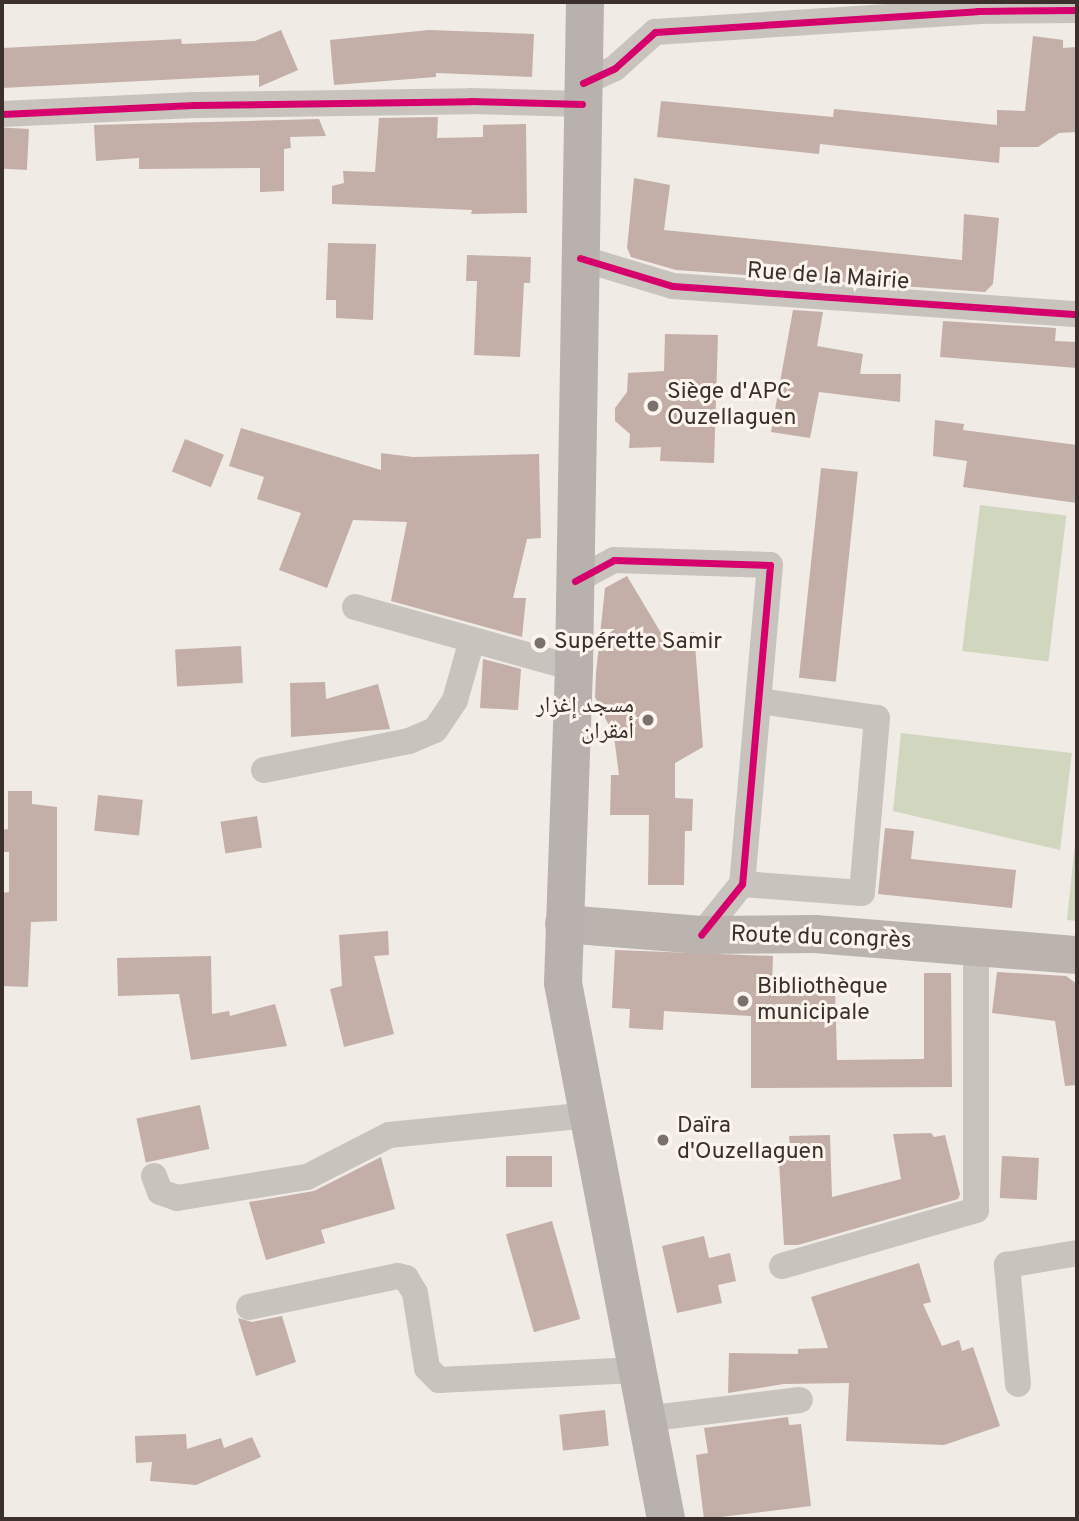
<!DOCTYPE html>
<meta charset="utf-8">
<style>
body{margin:0}
#map{position:relative;width:1079px;height:1521px;overflow:hidden;background:#f0ebe5;font-family:Overpass,"Noto Naskh Arabic",sans-serif}
div>[style]{position:absolute}
.green>*{inset:0;background:#d1d6bf;transform-origin:0 0}
.building>*{inset:0;background:#c3afa7;transform-origin:0 0}
.minor>*{height:26px;margin:-13px;padding:0 13px;transform-origin:13px;border-radius:13px;background:#c9c3be}
.secondary>*{height:38px;margin:-19px;padding:0 19px;transform-origin:19px;border-radius:19px;background:#bab3ae}
.primary>*{height:38px;margin:-19px;padding:0 19px;transform-origin:19px;border-radius:19px;background:#b8b1ad}
.cycleway>*{height:7px;margin:-3.5px;padding:0 3.5px;transform-origin:3.5px;border-radius:3.5px;background:#d6006c}
.dots>*{width:19px;height:19px;translate:-50% -50%;box-sizing:border-box;border:4px solid #fbf5ee;border-radius:50%}
span{translate:-50% -50%;white-space:nowrap;text-align:center;line-height:1.15;-webkit-text-stroke:6px #fbf5ee;paint-order:stroke}
.street-label{font-size:23px;color:#3b302b}
.poi-label{font-size:23px;color:#3b302b}
.left{translate:0 -50%;text-align:left}
.right{translate:-100% -50%;text-align:right}
.frame{position:absolute;inset:0;border:4px solid #3b302b;pointer-events:none}
</style>
<div id="map">
<div class="green">
<div style="left:980px;top:505px;width:87px;height:147px;rotate:7deg"></div>
<div style="clip-path:polygon(901px 733px,1072px 753px,1060px 850px,893px 811px)"></div>
<div style="clip-path:polygon(1077px 824px,1077px 921px,1067px 920px)"></div>
</div>
<div class="building">
<div style="clip-path:polygon(281px 30px,298px 70px,259px 87px,259px 75px,2px 88px,2px 48px,181px 39px,182px 44px,255px 41px)"></div>
<div style="clip-path:polygon(429px 30px,534px 34px,532px 77px,436px 73px,436px 77px,334px 85px,330px 40px)"></div>
<div style="clip-path:polygon(1033px 36px,1063px 40px,1063px 48px,1077px 47px,1077px 132px,1059px 133px,1038px 147px,1000px 147px,999px 163px,820px 144px,819px 154px,657px 137px,661px 101px,833px 117px,834px 109px,997px 125px,997px 110px,1025px 111px)"></div>
<div style="clip-path:polygon(438px 117px,437px 138px,483px 137px,483px 125px,526px 124px,527px 213px,471px 214px,472px 210px,332px 204px,332px 186px,344px 183px,343px 171px,375px 172px,379px 118px)"></div>
<div style="clip-path:polygon(319px 119px,326px 136px,290px 137px,291px 148px,284px 149px,284px 191px,260px 192px,260px 168px,139px 169px,139px 158px,96px 161px,94px 125px)"></div>
<div style="left:29px;top:129px;width:41px;height:27px;rotate:93deg"></div>
<div style="clip-path:polygon(634px 178px,670px 185px,664px 230px,962px 260px,964px 214px,999px 218px,993px 284px,985px 292px,676px 270px,631px 257px,627px 248px)"></div>
<div style="clip-path:polygon(328px 243px,376px 244px,373px 320px,336px 318px,336px 300px,326px 300px)"></div>
<div style="clip-path:polygon(467px 255px,531px 257px,530px 283px,524px 283px,520px 357px,474px 355px,477px 281px,466px 281px)"></div>
<div style="clip-path:polygon(793px 310px,823px 312px,817px 346px,863px 354px,860px 374px,901px 374px,900px 402px,819px 392px,810px 438px,771px 432px)"></div>
<div style="clip-path:polygon(943px 321px,1056px 328px,1055px 341px,1077px 342px,1077px 368px,940px 357px)"></div>
<div style="clip-path:polygon(665px 334px,718px 335px,714px 463px,660px 461px,661px 447px,629px 448px,630px 434px,615px 421px,615px 408px,627px 392px,628px 373px,664px 371px)"></div>
<div style="clip-path:polygon(935px 420px,964px 424px,963px 430px,1077px 445px,1077px 503px,963px 487px,967px 461px,933px 456px)"></div>
<div style="clip-path:polygon(241px 428px,381px 470px,381px 453px,413px 457px,539px 454px,541px 538px,527px 539px,513px 598px,526px 598px,522px 637px,391px 601px,407px 522px,353px 520px,327px 588px,279px 570px,301px 513px,257px 499px,264px 477px,229px 466px)"></div>
<div style="left:185px;top:439px;width:42px;height:35px;rotate:22deg"></div>
<div style="left:821px;top:468px;width:37px;height:211px;rotate:6deg"></div>
<div style="clip-path:polygon(627px 576px,664px 638px,694px 632px,703px 747px,675px 763px,675px 798px,693px 799px,692px 831px,685px 831px,684px 885px,648px 885px,649px 815px,610px 815px,611px 775px,619px 775px,614px 736px,595px 697px,596px 673px,605px 588px)"></div>
<div style="left:241px;top:646px;width:37px;height:66px;rotate:87deg"></div>
<div style="clip-path:polygon(483px 659px,521px 669px,518px 710px,480px 708px)"></div>
<div style="clip-path:polygon(325px 682px,326px 699px,378px 684px,390px 729px,291px 737px,290px 683px)"></div>
<div style="clip-path:polygon(8px 791px,32px 791px,32px 804px,57px 807px,57px 921px,31px 922px,28px 987px,2px 986px,2px 893px,9px 892px,9px 852px,2px 852px,2px 830px,8px 829px)"></div>
<div style="left:98px;top:795px;width:45px;height:36px;rotate:6deg"></div>
<div style="left:257px;top:816px;width:32px;height:37px;rotate:81deg"></div>
<div style="clip-path:polygon(885px 828px,914px 831px,911px 859px,1016px 870px,1012px 908px,878px 894px)"></div>
<div style="clip-path:polygon(388px 931px,389px 955px,374px 956px,394px 1034px,344px 1047px,330px 989px,342px 986px,339px 935px)"></div>
<div style="clip-path:polygon(615px 950px,773px 956px,772px 989px,835px 986px,837px 1060px,924px 1059px,924px 973px,951px 973px,952px 1087px,751px 1088px,751px 1016px,664px 1011px,663px 1030px,629px 1028px,630px 1009px,612px 1008px)"></div>
<div style="clip-path:polygon(211px 956px,212px 1014px,229px 1011px,230px 1016px,275px 1004px,287px 1046px,191px 1060px,179px 994px,118px 996px,117px 958px)"></div>
<div style="clip-path:polygon(997px 972px,1066px 976px,1077px 984px,1077px 1085px,1065px 1086px,1055px 1021px,992px 1013px)"></div>
<div style="left:200px;top:1105px;width:45px;height:65px;rotate:78deg"></div>
<div style="clip-path:polygon(931px 1133px,934px 1137px,945px 1135px,960px 1194px,958px 1199px,798px 1245px,784px 1245px,778px 1146px,790px 1145px,789px 1136px,830px 1135px,832px 1197px,901px 1179px,893px 1134px)"></div>
<div style="left:506px;top:1156px;width:46px;height:31px"></div>
<div style="left:1002px;top:1156px;width:37px;height:42px;rotate:3deg"></div>
<div style="clip-path:polygon(381px 1157px,395px 1209px,321px 1230px,325px 1243px,266px 1260px,249px 1202px,314px 1191px)"></div>
<div style="left:552px;top:1221px;width:102px;height:48px;rotate:74deg"></div>
<div style="clip-path:polygon(704px 1236px,709px 1258px,730px 1253px,736px 1281px,718px 1285px,722px 1303px,677px 1313px,662px 1246px)"></div>
<div style="clip-path:polygon(919px 1263px,931px 1302px,923px 1304px,942px 1346px,959px 1340px,962px 1351px,973px 1347px,1000px 1426px,944px 1445px,846px 1441px,849px 1383px,784px 1384px,728px 1393px,729px 1353px,798px 1354px,798px 1349px,828px 1348px,811px 1297px)"></div>
<div style="clip-path:polygon(282px 1316px,296px 1362px,256px 1376px,238px 1318px,252px 1322px)"></div>
<div style="left:605px;top:1410px;width:36px;height:46px;rotate:84deg"></div>
<div style="clip-path:polygon(788px 1417px,789px 1425px,801px 1424px,811px 1506px,704px 1519px,696px 1455px,708px 1453px,704px 1428px)"></div>
<div style="clip-path:polygon(186px 1434px,187px 1449px,221px 1438px,224px 1448px,252px 1437px,261px 1457px,196px 1485px,150px 1481px,152px 1462px,136px 1463px,135px 1436px)"></div>
</div>
<div class="minor">
<div style="left:583px;top:83px;width:35px;rotate:-25deg"></div>
<div style="left:615px;top:68px;width:54px;rotate:-42deg"></div>
<div style="left:655px;top:32px;width:323px;rotate:-3.7deg"></div>
<div style="left:977px;top:11px;width:100px;rotate:-0.6deg"></div>
<div style="left:2px;top:114px;width:192px;rotate:-2.7deg"></div>
<div style="left:194px;top:105px;width:277px;rotate:-0.8deg"></div>
<div style="left:471px;top:101px;width:111px;rotate:1.5deg"></div>
<div style="left:580px;top:258px;width:97px;rotate:16.8deg"></div>
<div style="left:673px;top:286px;width:405px;rotate:4deg"></div>
<div style="left:575px;top:581px;width:44px;rotate:-28.3deg"></div>
<div style="left:614px;top:560px;width:156px;rotate:1.8deg"></div>
<div style="left:770px;top:565px;width:320px;rotate:95deg"></div>
<div style="left:742px;top:884px;width:65px;rotate:128.8deg"></div>
<div style="left:355px;top:607px;width:227px;rotate:15.6deg"></div>
<div style="left:264px;top:770px;width:148px;rotate:-11.3deg"></div>
<div style="left:409px;top:741px;width:28px;rotate:-23deg"></div>
<div style="left:435px;top:730px;width:36px;rotate:-56deg"></div>
<div style="left:455px;top:700px;width:62px;rotate:-74.2deg"></div>
<div style="left:742px;top:884px;width:120px;rotate:4.3deg"></div>
<div style="left:862px;top:893px;width:176px;rotate:-85.1deg"></div>
<div style="left:877px;top:718px;width:119px;rotate:-171.8deg"></div>
<div style="left:154px;top:1176px;width:17px;rotate:69deg"></div>
<div style="left:160px;top:1192px;width:18px;rotate:19deg"></div>
<div style="left:177px;top:1198px;width:132px;rotate:-9.2deg"></div>
<div style="left:307px;top:1177px;width:92px;rotate:-27.1deg"></div>
<div style="left:389px;top:1135px;width:200px;rotate:-5.7deg"></div>
<div style="left:782px;top:1266px;width:202px;rotate:-16.1deg"></div>
<div style="left:976px;top:1210px;width:263px;rotate:-90deg"></div>
<div style="left:249px;top:1307px;width:152px;rotate:-11.8deg"></div>
<div style="left:398px;top:1276px;width:8px;rotate:14deg"></div>
<div style="left:406px;top:1278px;width:17px;rotate:59deg"></div>
<div style="left:415px;top:1293px;width:76px;rotate:80.9deg"></div>
<div style="left:427px;top:1368px;width:17px;rotate:45deg"></div>
<div style="left:439px;top:1380px;width:196px;rotate:-2.9deg"></div>
<div style="left:1018px;top:1384px;width:120px;rotate:-95.3deg"></div>
<div style="left:1007px;top:1265px;width:71px;rotate:-9.7deg"></div>
<div style="left:645px;top:1419px;width:156px;rotate:-7deg"></div>
</div>
<div class="secondary">
<div style="left:564px;top:924px;width:137px;rotate:4.6deg"></div>
<div style="left:701px;top:935px;width:114px;rotate:-0.5deg"></div>
<div style="left:815px;top:934px;width:263px;rotate:4.6deg"></div>
</div>
<div class="primary">
<div style="left:585px;top:2px;width:666px;rotate:90.95deg"></div>
<div style="left:574px;top:668px;width:315px;rotate:92deg"></div>
<div style="left:563px;top:983px;width:546px;rotate:79.12deg"></div>
</div>
<div class="cycleway">
<div style="left:583px;top:83px;width:35px;rotate:-25deg"></div>
<div style="left:615px;top:68px;width:54px;rotate:-42deg"></div>
<div style="left:655px;top:32px;width:323px;rotate:-3.7deg"></div>
<div style="left:977px;top:11px;width:100px;rotate:-0.6deg"></div>
<div style="left:2px;top:114px;width:192px;rotate:-2.7deg"></div>
<div style="left:194px;top:105px;width:277px;rotate:-0.8deg"></div>
<div style="left:471px;top:101px;width:111px;rotate:1.5deg"></div>
<div style="left:580px;top:258px;width:97px;rotate:16.8deg"></div>
<div style="left:673px;top:286px;width:405px;rotate:4deg"></div>
<div style="left:575px;top:581px;width:44px;rotate:-28.3deg"></div>
<div style="left:614px;top:560px;width:156px;rotate:1.8deg"></div>
<div style="left:770px;top:565px;width:320px;rotate:95deg"></div>
<div style="left:742px;top:884px;width:65px;rotate:128.8deg"></div>
</div>
<div class="dots">
<div style="left:653px;top:406px;background:#7a716c"></div>
<div style="left:540px;top:643px;background:#7a716c"></div>
<div style="left:648px;top:720px;background:#7a716c"></div>
<div style="left:743px;top:1001px;background:#7a716c"></div>
<div style="left:663px;top:1140px;background:#7a716c"></div>
</div>
<div class="street-label">
<span style="left:828px;top:278px;rotate:4deg">Rue de la Mairie</span>
<span style="left:821px;top:939px;rotate:2deg">Route du congrès</span>
</div>
<div class="poi-label">
<span class="left" style="left:667px;top:406px">Siège d'APC<br>Ouzellaguen</span>
<span class="left" style="left:554px;top:643px">Supérette Samir</span>
<span class="right" style="left:634px;top:720px">مسجد إغزار<br>أمقران</span>
<span class="left" style="left:757px;top:1001px">Bibliothèque<br>municipale</span>
<span class="left" style="left:677px;top:1140px">Daïra<br>d'Ouzellaguen</span>
</div>
<div class="frame"></div>
</div>
